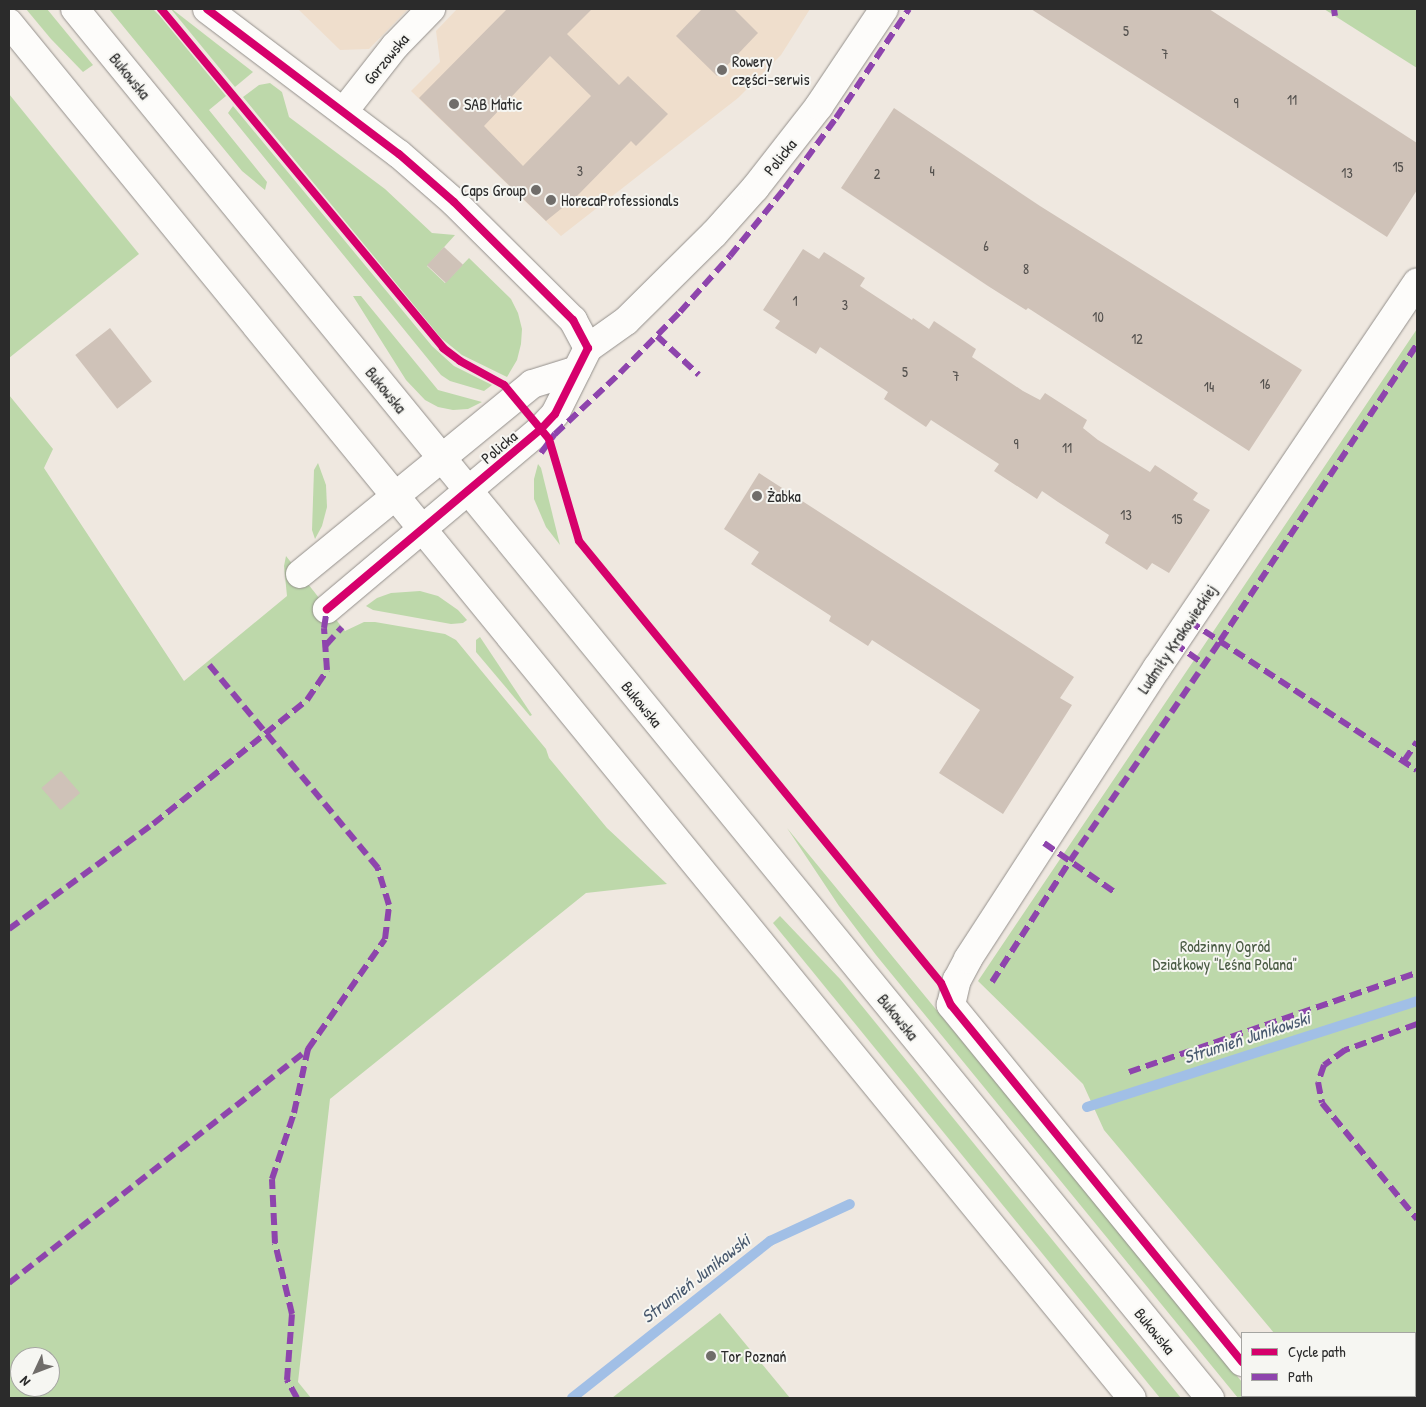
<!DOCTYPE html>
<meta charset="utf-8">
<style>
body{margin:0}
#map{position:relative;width:1426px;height:1407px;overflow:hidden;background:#efe8e0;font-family:"Patrick Hand",sans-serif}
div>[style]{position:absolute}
.built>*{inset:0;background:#efdecc}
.green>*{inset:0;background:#bdd8aa}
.stream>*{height:10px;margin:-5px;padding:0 5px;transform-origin:5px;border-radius:5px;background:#a1bfe6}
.building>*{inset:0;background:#cfc2b8;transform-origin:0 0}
.roads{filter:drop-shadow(0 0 1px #938f8b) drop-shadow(0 0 1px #938f8b)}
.minor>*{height:28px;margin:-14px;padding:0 14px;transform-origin:14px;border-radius:14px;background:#fdfcfa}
.secondary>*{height:28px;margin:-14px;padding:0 14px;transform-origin:14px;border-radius:14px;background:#fdfcfa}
.quiet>*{height:6px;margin-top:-3px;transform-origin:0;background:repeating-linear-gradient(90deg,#8e44ad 0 12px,transparent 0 18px)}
.cycleway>*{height:8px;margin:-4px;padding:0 4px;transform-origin:4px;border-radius:4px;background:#d6006c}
.dots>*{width:14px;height:14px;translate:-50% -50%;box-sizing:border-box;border:2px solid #f6f6f2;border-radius:50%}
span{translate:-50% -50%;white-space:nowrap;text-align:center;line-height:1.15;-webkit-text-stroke:4px #f6f6f2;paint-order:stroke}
.number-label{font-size:14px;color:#54514e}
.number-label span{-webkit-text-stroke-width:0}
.street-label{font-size:16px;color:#2b2b2b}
.poi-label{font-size:16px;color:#2b2b2b}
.left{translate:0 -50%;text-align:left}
.right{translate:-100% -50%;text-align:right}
.park-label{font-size:16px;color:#4a5b44}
.water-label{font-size:18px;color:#48596e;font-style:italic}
.frame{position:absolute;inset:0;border:10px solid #2b2b2b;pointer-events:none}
.legend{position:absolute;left:1241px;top:1332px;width:175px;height:65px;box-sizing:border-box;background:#f6f6f2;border:1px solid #a5a5a2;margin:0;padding:6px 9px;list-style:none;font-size:15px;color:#2b2b2b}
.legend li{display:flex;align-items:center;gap:10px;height:25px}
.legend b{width:25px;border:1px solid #a5a5a2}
.north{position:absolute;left:10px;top:1347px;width:50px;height:50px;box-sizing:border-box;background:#f6f6f2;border:1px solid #a5a5a2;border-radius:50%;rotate:227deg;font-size:14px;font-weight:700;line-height:20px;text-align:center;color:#2b2b2b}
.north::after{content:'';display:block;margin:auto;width:18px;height:22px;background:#706d6a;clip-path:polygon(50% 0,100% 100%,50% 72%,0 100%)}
</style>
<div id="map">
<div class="built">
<div style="clip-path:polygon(298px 9px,408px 9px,369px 49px,340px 50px)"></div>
<div style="clip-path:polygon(457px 9px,810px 9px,781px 55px,738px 98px,561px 236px,411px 91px,440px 62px,436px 31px)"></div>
</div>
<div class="green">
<div style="clip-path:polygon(26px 9px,47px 9px,93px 65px,83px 72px,51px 39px)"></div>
<div style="clip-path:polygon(109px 9px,153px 9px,159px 15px,226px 96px,209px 110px,267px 182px,265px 190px,242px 171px)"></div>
<div style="clip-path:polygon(171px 9px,172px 9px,253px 72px,235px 87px)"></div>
<div style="clip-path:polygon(1324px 9px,1417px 9px,1417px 68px,1379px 44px)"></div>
<div style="clip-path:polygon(270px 83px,282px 92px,289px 117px,385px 189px,432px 233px,455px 235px,427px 266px,445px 283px,469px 258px,511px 299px,518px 313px,522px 329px,521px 344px,517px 360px,507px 377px,462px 355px,441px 338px,243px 97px,259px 85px)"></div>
<div style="clip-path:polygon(9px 94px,139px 254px,9px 358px)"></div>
<div style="clip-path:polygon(233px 106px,432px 346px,454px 366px,492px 385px,484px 391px,450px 381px,441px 375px,228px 113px)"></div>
<div style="clip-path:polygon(353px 296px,361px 296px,438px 390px,482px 402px,468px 409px,453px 410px,438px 407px,425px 400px,406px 380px)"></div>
<div style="clip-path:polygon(1417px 329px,1417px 1398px,1328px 1398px,1326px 1396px,1415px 1396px,1415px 1333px,1274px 1333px,1104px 1130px,1083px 1084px,978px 981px)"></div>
<div style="clip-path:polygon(evenodd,9px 395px,53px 449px,44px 468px,184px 681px,287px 596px,284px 566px,286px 556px,345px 631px,364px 622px,375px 622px,445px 634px,456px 640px,546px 749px,549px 758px,607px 828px,667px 884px,586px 893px,330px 1099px,298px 1382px,311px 1398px,9px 1398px,9px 395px,20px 1357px,50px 1357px,50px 1387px,20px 1387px,20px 1357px)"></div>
<div style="clip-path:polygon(318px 463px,326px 485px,327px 507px,322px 526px,315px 539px,312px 530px,314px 470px)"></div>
<div style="clip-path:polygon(538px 464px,541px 468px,560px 545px,546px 527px,534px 499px,534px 479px)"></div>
<div style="clip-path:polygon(420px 591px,438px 596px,458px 610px,467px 620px,463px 623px,451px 624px,373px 610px,366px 606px,377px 598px,391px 593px)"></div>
<div style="clip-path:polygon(480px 637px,532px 715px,530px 716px,476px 652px,476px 640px)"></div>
<div style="clip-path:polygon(787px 828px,1242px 1382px,1242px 1396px,1253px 1396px,1255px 1398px,1238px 1398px,876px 955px,839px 906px)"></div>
<div style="clip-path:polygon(780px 916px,840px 979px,1181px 1398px,1160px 1398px,773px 923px)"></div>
<div style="clip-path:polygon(720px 1313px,790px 1398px,612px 1398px)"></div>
</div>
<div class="stream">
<div style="left:1087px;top:1107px;width:347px;rotate:-17.8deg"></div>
<div style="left:572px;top:1398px;width:253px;rotate:-38.4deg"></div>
<div style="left:770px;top:1241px;width:88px;rotate:-24.8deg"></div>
</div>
<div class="building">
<div style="clip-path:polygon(evenodd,507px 9px,592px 9px,567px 34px,619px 85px,628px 76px,668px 114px,636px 146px,631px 141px,577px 196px,546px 221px,419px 98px,507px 9px,550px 56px,591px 96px,523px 166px,484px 126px,550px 56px)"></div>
<div style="clip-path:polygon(702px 9px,734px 9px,758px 33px,717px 76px,676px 36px)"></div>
<div style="clip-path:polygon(1031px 9px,1209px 9px,1417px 143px,1417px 190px,1387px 237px)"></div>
<div style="clip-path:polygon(894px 108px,1040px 206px,1302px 370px,1249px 451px,1028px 308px,1026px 310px,988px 286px,841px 188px)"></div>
<div style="left:444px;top:247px;width:26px;height:25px;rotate:43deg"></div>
<div style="clip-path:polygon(803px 249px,819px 259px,824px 252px,865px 278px,860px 286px,912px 320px,913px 318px,929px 329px,934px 321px,976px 349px,972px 357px,1023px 391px,1040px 400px,1045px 393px,1087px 420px,1083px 428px,1098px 440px,1150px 472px,1155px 465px,1198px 493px,1193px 500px,1210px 510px,1169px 573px,1152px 563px,1147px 570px,1105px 543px,1109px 535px,1058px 502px,1042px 491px,1037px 499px,994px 471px,999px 464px,931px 420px,926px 427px,884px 399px,888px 392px,820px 347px,816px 354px,775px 328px,780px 321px,763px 310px)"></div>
<div style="left:110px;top:328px;width:68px;height:44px;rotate:52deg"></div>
<div style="clip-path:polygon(759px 473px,1074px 677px,1060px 698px,1072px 705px,1003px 814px,939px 773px,980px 710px,872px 640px,868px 646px,829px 621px,831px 616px,751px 564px,759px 552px,724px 529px)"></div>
<div style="left:61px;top:771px;width:29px;height:26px;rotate:49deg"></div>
</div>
<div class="roads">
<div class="minor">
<div style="left:207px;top:9px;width:241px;rotate:37.1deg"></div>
<div style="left:399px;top:154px;width:73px;rotate:41.1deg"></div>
<div style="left:454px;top:202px;width:168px;rotate:44.8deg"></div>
<div style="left:573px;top:320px;width:32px;rotate:62deg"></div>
<div style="left:588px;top:348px;width:74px;rotate:116.6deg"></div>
<div style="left:555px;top:414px;width:21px;rotate:133deg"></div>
<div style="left:541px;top:429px;width:280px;rotate:139.9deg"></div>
<div style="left:344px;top:111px;width:83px;rotate:-51.9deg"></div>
<div style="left:395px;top:46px;width:52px;rotate:-45.8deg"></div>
<div style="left:588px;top:348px;width:47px;rotate:-35.4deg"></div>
<div style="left:626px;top:321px;width:124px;rotate:-44.7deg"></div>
<div style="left:714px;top:234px;width:62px;rotate:-48.3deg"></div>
<div style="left:755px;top:188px;width:104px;rotate:-52deg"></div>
<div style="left:819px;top:106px;width:117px;rotate:-56.2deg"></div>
<div style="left:300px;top:574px;width:300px;rotate:-39.3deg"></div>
<div style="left:532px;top:384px;width:47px;rotate:-17.3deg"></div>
<div style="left:1242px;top:1362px;width:461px;rotate:-129.2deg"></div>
<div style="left:951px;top:1005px;width:26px;rotate:-77deg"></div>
<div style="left:957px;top:980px;width:24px;rotate:-62deg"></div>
<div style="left:968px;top:959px;width:347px;rotate:-57deg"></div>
<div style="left:1157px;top:668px;width:465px;rotate:-56deg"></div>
<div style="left:1270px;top:1396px;width:3px;rotate:45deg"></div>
</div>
<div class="secondary">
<div style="left:75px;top:9px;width:1794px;rotate:50.75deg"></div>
<div style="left:9px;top:23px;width:1775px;rotate:50.76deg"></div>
</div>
</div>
<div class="quiet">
<div style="left:1334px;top:9px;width:7px;rotate:82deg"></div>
<div style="left:657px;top:336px;width:57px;rotate:42.9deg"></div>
<div style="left:541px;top:453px;width:24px;rotate:-54deg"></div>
<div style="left:555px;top:434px;width:89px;rotate:-43.2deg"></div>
<div style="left:620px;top:373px;width:86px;rotate:-45.5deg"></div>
<div style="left:680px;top:312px;width:75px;rotate:-48.2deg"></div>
<div style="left:730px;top:256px;width:87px;rotate:-51deg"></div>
<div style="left:785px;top:188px;width:87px;rotate:-53.9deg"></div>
<div style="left:836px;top:118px;width:131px;rotate:-56.2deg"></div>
<div style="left:1189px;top:621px;width:272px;rotate:33.2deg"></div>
<div style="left:1174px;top:643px;width:37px;rotate:35deg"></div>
<div style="left:326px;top:645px;width:24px;rotate:-48deg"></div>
<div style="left:1404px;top:761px;width:23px;rotate:-56deg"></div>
<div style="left:1044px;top:843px;width:88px;rotate:34.8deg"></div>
<div style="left:9px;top:929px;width:178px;rotate:-36.1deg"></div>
<div style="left:153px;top:824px;width:198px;rotate:-38.8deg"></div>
<div style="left:307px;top:700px;width:36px;rotate:-56deg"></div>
<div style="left:327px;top:670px;width:42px;rotate:-94.1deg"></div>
<div style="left:324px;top:628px;width:19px;rotate:-81deg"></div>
<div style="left:992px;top:982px;width:144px;rotate:-57.2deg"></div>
<div style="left:1070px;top:861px;width:266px;rotate:-55.7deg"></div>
<div style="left:1220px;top:641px;width:356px;rotate:-56.4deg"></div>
<div style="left:1417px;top:1024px;width:77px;rotate:160.1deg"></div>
<div style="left:1345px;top:1050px;width:26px;rotate:144deg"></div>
<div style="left:1324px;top:1065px;width:18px;rotate:109deg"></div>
<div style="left:1318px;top:1082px;width:21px;rotate:79deg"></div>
<div style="left:1322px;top:1103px;width:150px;rotate:50.7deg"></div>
<div style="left:1129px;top:1072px;width:305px;rotate:-19deg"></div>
<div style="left:9px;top:1283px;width:380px;rotate:-38deg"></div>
<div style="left:308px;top:1049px;width:134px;rotate:-55deg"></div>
<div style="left:385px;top:939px;width:34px;rotate:-83deg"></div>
<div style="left:389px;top:905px;width:39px;rotate:-107deg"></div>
<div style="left:378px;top:868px;width:268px;rotate:-129.7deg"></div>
<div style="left:297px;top:1398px;width:21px;rotate:-119deg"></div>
<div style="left:287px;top:1380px;width:66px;rotate:-85.7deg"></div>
<div style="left:292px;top:1314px;width:73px;rotate:-103.5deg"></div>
<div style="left:275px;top:1243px;width:64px;rotate:-92.7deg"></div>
<div style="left:272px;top:1179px;width:70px;rotate:-71.6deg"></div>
<div style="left:294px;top:1113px;width:66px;rotate:-77.7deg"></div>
</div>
<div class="cycleway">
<div style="left:161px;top:9px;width:441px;rotate:50.2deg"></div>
<div style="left:443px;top:348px;width:21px;rotate:37deg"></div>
<div style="left:460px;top:361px;width:50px;rotate:28.6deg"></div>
<div style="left:504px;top:385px;width:70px;rotate:50.2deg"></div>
<div style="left:549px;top:439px;width:106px;rotate:73.6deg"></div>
<div style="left:579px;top:541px;width:571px;rotate:50.68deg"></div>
<div style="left:941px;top:983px;width:24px;rotate:66deg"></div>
<div style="left:951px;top:1005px;width:461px;rotate:50.8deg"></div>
<div style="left:207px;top:9px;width:241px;rotate:37.1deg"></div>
<div style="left:399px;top:154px;width:73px;rotate:41.1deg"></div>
<div style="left:454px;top:202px;width:168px;rotate:44.8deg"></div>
<div style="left:573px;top:320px;width:32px;rotate:62deg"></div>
<div style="left:588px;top:348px;width:74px;rotate:116.6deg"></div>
<div style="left:555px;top:414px;width:21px;rotate:133deg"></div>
<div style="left:541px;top:429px;width:280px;rotate:139.9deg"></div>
</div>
<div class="dots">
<div style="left:722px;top:70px;background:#706d6a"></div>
<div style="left:454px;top:104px;background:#706d6a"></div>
<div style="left:536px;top:190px;background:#706d6a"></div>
<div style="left:551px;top:200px;background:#706d6a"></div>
<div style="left:757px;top:496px;background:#706d6a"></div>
<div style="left:711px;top:1356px;background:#706d6a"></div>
</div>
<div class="number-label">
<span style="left:1126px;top:31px">5</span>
<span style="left:1165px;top:54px">7</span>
<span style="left:1292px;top:100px">11</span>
<span style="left:1236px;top:103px">9</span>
<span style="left:1398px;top:167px">15</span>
<span style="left:580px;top:171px">3</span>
<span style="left:932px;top:171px">4</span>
<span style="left:1347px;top:173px">13</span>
<span style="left:877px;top:174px">2</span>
<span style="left:986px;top:246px">6</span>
<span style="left:1026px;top:269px">8</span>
<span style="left:795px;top:301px">1</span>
<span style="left:845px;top:305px">3</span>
<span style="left:1098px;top:317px">10</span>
<span style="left:1137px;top:339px">12</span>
<span style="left:905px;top:372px">5</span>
<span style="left:956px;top:376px">7</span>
<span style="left:1265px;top:384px">16</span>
<span style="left:1209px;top:387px">14</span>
<span style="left:1016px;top:444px">9</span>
<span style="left:1067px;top:448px">11</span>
<span style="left:1126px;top:515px">13</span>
<span style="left:1177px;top:519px">15</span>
</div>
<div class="street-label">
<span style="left:386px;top:59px;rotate:-50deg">Gorzowska</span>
<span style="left:130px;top:76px;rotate:51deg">Bukowska</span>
<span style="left:780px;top:157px;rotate:-51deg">Policka</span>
<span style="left:386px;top:390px;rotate:51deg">Bukowska</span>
<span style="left:499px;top:447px;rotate:-40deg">Policka</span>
<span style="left:1177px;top:639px;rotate:-56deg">Ludmiły Krakowieckiej</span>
<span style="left:642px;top:704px;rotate:51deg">Bukowska</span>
<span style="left:898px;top:1017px;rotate:51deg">Bukowska</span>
<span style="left:1155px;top:1331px;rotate:51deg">Bukowska</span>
</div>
<div class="poi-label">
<span class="left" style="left:732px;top:70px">Rowery<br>części-serwis</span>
<span class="left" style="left:464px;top:104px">SAB Matic</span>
<span class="right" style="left:526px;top:190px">Caps Group</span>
<span class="left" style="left:561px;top:200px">HorecaProfessionals</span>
<span class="left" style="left:767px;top:496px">Żabka</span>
<span class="left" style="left:721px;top:1356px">Tor Poznań</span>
</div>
<div class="park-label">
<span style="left:1225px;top:955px">Rodzinny Ogród<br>Działkowy "Leśna Polana"</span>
</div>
<div class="water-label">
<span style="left:1247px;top:1038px;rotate:-18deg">Strumień Junikowski</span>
<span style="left:696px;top:1279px;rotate:-38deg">Strumień Junikowski</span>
</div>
<div class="frame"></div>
<ul class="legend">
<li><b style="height:6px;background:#d6006c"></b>Cycle path</li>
<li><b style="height:6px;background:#8e44ad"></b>Path</li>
</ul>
<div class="north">N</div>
</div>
